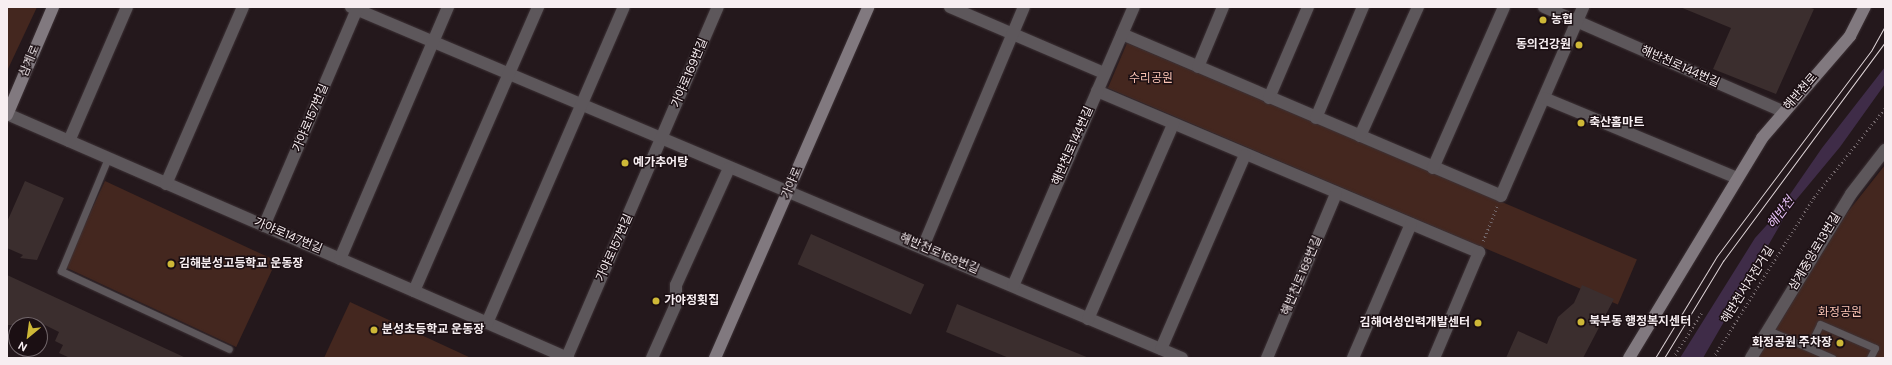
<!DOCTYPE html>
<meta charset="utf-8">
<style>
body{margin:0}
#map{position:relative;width:1892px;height:365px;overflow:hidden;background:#24181c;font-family:"DM Sans","Noto Sans KR",sans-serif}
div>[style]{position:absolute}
.green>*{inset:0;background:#44271f;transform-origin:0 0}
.water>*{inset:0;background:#3f2c48}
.building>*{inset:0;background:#3b2e2e;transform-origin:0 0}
.path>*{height:2.5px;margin-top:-1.25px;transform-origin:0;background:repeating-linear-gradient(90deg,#71666a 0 1px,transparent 0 4px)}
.roads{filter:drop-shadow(0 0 1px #3d3236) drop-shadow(0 0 1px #3d3236)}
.lane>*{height:7px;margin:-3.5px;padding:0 3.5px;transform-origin:3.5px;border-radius:3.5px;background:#5d575b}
.street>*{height:12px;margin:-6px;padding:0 6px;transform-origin:6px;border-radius:6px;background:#5d575b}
.secondary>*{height:12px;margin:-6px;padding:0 6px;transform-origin:6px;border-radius:6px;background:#81797f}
.tram>*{height:1px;margin:-0.5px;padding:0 0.5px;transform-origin:0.5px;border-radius:0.5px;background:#dfd5d8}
.dots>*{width:11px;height:11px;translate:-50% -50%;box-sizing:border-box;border:2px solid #1b0f13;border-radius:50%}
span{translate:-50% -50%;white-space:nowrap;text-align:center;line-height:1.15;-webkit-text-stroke:3px #1b0f13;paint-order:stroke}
.poi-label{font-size:12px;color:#f7eef1;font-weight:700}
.left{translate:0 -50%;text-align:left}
.right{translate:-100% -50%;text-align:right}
.street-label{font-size:12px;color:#f7eef1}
.park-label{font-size:12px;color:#f9c2b2}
.water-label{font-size:13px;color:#e7c2f9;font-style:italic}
.frame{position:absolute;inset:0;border:8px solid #f7eef1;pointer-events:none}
.north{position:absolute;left:8px;top:317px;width:40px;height:40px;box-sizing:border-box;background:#1b0f13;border:1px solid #73686c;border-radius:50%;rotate:209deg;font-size:11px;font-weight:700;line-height:16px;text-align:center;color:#f7eef1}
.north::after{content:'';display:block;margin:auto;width:14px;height:18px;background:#ceb837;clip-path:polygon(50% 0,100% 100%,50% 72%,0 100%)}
</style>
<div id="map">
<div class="green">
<div style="clip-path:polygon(7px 7px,37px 7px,7px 71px)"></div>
<div style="left:1127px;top:43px;width:554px;height:49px;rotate:23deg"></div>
<div style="clip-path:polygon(1885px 165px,1885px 358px,1758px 358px,1847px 213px)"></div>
<div style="left:105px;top:181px;width:189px;height:95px;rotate:25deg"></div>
<div style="clip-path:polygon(350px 302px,471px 358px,324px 358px)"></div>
</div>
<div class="water">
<div style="clip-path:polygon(1885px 67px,1885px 84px,1840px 147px,1791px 206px,1703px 358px,1680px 358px,1755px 238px,1775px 216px,1822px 148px)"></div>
</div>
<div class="building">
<div style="clip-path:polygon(1680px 7px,1808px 7px,1814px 9px,1776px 94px,1713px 69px,1731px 28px)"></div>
<div style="clip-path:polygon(25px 181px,64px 198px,37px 260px,20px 258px,23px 255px,7px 248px,7px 222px)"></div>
<div style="left:811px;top:234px;width:124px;height:33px;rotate:24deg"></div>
<div style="clip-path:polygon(7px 275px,186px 358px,70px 358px,59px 353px,63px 345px,55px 341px,59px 332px,37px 321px,35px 325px,7px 325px)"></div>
<div style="clip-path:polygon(1582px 285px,1614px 299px,1583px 358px,1506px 358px,1518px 331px,1547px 344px,1558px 317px,1574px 303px)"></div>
<div style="clip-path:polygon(957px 304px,1089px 358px,1009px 358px,946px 332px)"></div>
</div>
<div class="path">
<div style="left:1483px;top:241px;width:38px;rotate:-68deg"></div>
<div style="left:1673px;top:358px;width:54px;rotate:-57.8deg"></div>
<div style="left:1713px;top:358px;width:190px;rotate:-57.9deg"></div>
<div style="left:1814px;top:197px;width:114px;rotate:-51.4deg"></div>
</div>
<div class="roads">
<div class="lane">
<div style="left:108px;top:158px;width:122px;rotate:112.6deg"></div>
<div style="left:61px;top:271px;width:185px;rotate:24.9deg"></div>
<div style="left:1768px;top:330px;width:70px;rotate:23.6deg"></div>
<div style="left:1809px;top:347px;width:25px;rotate:-64deg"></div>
<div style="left:1820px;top:324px;width:60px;rotate:23.6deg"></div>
<div style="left:1875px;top:348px;width:11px;rotate:117deg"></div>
</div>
<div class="street">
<div style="left:351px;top:7px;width:902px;rotate:22.9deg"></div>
<div style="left:950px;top:7px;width:168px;rotate:23.2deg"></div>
<div style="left:1544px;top:7px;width:262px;rotate:23.6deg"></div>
<div style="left:1122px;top:34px;width:412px;rotate:23.1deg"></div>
<div style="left:1501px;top:196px;width:206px;rotate:-66.5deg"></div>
<div style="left:1198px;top:67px;width:65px;rotate:-67.4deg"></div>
<div style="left:1097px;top:91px;width:415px;rotate:22.9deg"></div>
<div style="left:1479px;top:252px;width:115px;rotate:113deg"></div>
<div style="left:1269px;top:98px;width:99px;rotate:-66.8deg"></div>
<div style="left:1544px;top:98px;width:209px;rotate:22.5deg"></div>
<div style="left:7px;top:114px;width:612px;rotate:23.51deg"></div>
<div style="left:1316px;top:118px;width:121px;rotate:-67.1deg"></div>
<div style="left:1360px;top:136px;width:141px;rotate:-65.8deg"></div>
<div style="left:69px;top:141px;width:146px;rotate:-66.6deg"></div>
<div style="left:1433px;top:168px;width:176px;rotate:-66.2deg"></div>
<div style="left:166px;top:184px;width:193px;rotate:-66.5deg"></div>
<div style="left:264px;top:226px;width:238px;rotate:-66.8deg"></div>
<div style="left:923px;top:247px;width:260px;rotate:-67.2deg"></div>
<div style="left:340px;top:259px;width:274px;rotate:-66.8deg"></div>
<div style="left:1013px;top:286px;width:304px;rotate:-66.6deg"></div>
<div style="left:414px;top:291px;width:310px;rotate:-66.4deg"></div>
<div style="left:1088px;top:319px;width:213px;rotate:-66.4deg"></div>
<div style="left:487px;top:323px;width:344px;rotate:-66.6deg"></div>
<div style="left:1161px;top:349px;width:211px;rotate:-66.6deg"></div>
<div style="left:567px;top:357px;width:381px;rotate:-66.7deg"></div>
<div style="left:652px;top:358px;width:59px;rotate:-66deg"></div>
<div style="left:676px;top:304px;width:19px;rotate:-90deg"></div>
<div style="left:676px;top:285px;width:128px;rotate:-65.6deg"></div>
<div style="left:1267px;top:358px;width:178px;rotate:-67.2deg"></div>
<div style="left:1353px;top:358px;width:146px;rotate:-66.6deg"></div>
<div style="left:1751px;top:358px;width:192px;rotate:-58.6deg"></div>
<div style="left:1851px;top:194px;width:56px;rotate:-52.3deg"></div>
</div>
<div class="secondary">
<div style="left:7px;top:115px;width:117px;rotate:-66.9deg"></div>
<div style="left:715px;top:358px;width:383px;rotate:-66.4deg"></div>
<div style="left:1629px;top:358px;width:257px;rotate:-58.8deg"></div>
<div style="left:1762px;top:138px;width:135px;rotate:-49.2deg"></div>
<div style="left:1850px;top:36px;width:33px;rotate:-63deg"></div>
</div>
</div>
<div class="tram">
<div style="left:1655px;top:358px;width:119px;rotate:-58.7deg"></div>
<div style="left:1717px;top:256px;width:256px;rotate:-53.1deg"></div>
<div style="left:1871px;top:51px;width:29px;rotate:-61deg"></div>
<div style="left:1664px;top:358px;width:114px;rotate:-58.7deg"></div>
<div style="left:1723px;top:261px;width:272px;rotate:-53.5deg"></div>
</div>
<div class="dots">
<div style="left:1543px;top:20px;background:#ceb837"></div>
<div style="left:1579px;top:45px;background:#ceb837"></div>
<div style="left:1581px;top:123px;background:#ceb837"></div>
<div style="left:625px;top:163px;background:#ceb837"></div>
<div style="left:171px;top:264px;background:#ceb837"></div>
<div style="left:656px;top:301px;background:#ceb837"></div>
<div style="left:1581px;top:322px;background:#ceb837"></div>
<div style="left:1478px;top:323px;background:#ceb837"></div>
<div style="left:374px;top:330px;background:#ceb837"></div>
<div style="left:1840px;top:343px;background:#ceb837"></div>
</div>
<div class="poi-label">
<span class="left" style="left:1551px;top:20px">농협</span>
<span class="right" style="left:1571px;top:45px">동의건강원</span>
<span class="left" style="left:1589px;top:123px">축산홈마트</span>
<span class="left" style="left:633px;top:163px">예가추어탕</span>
<span class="left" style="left:179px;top:264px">김해분성고등학교 운동장</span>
<span class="left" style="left:664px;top:301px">가야정횟집</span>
<span class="left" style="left:1589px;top:322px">북부동 행정복지센터</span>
<span class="right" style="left:1470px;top:323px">김해여성인력개발센터</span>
<span class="left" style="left:382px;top:330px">분성초등학교 운동장</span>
<span class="right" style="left:1832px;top:343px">화정공원 주차장</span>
</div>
<div class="street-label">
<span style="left:30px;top:61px;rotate:-67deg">삼계로</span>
<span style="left:1680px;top:67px;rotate:24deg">해반천로144번길</span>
<span style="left:690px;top:73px;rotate:-67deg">가야로169번길</span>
<span style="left:1801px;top:92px;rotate:-49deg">해반천로</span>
<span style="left:311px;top:118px;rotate:-67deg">가야로157번길</span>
<span style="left:1073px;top:146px;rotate:-66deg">해반천로144번길</span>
<span style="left:792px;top:183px;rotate:-67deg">가야로</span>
<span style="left:288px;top:236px;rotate:23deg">가야로147번길</span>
<span style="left:615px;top:248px;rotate:-66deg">가야로157번길</span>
<span style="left:1815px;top:252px;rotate:-59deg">삼계중앙로13번길</span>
<span style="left:939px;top:254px;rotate:23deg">해반천로168번길</span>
<span style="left:1302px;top:276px;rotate:-67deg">해반천로168번길</span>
<span style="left:1748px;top:285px;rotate:-58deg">해반천서자전거길</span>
</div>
<div class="park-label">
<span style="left:1151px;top:79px">수리공원</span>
<span style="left:1840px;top:313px">화정공원</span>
</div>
<div class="water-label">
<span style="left:1781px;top:213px;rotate:-53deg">해반천</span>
</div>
<div class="frame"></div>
<div class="north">N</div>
</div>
